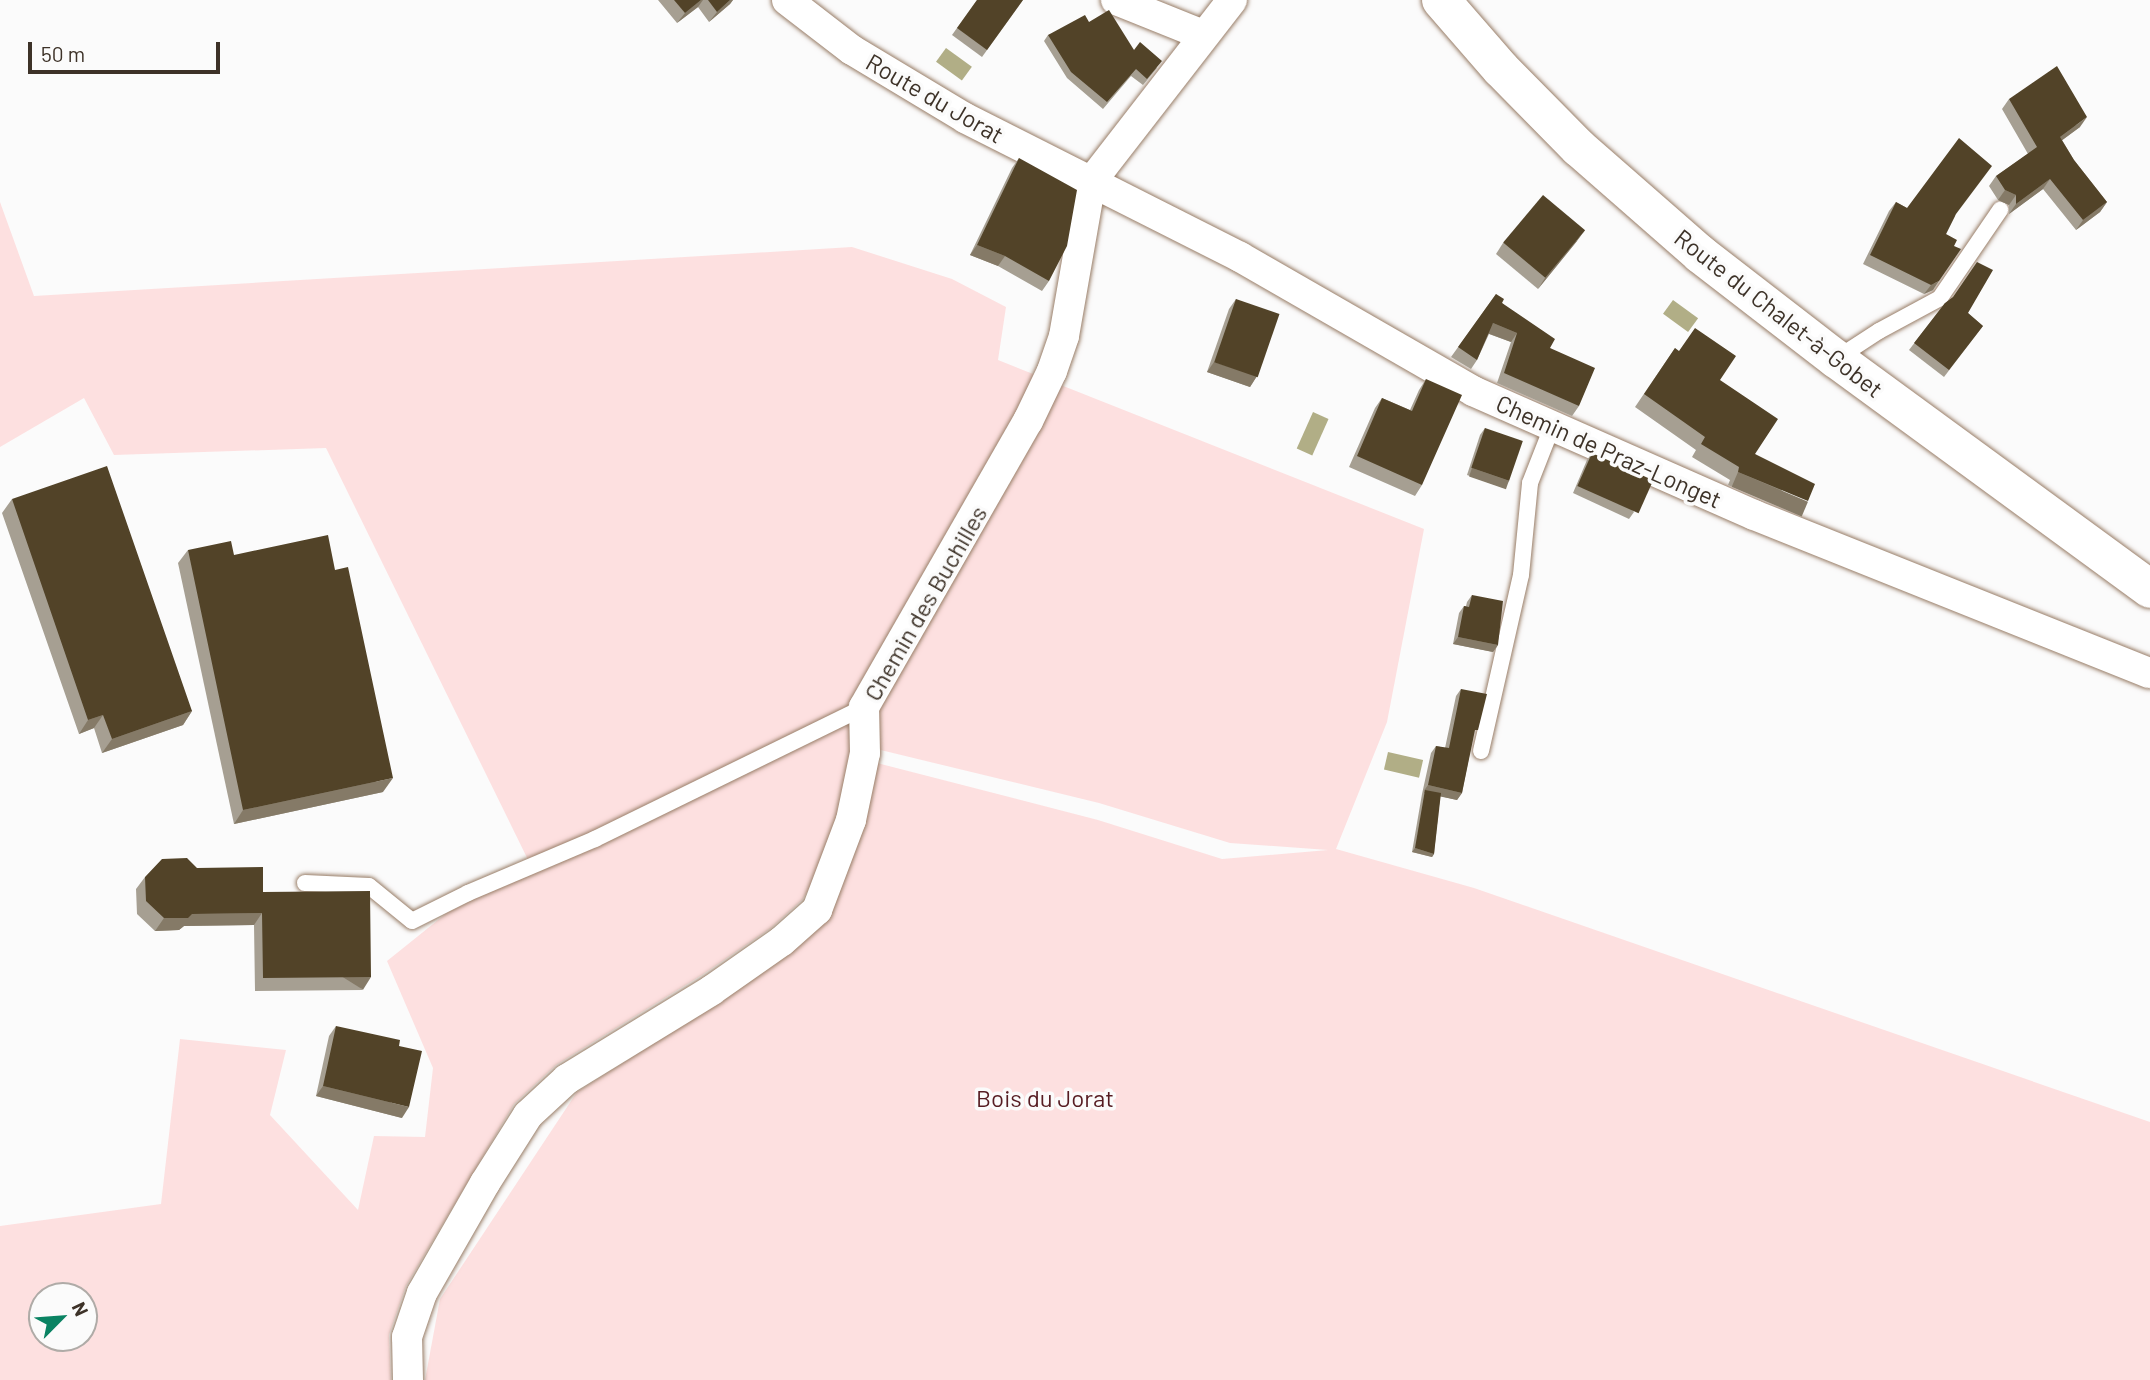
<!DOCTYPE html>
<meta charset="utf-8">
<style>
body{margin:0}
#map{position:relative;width:2150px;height:1380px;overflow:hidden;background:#fbfbfb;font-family:Barlow,sans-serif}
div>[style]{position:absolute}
.green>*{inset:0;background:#fde0e0}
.water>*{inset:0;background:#b1ae86;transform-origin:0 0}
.roads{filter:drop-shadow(0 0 2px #987d67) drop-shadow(0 0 2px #987d67)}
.lane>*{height:16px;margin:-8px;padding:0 8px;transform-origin:8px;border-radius:8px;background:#fff}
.street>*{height:30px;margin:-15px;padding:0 15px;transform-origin:15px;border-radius:15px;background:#fff}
.secondary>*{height:38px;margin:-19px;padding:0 19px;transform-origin:19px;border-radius:19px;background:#fff}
.wall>*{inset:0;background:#a69f92}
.shaded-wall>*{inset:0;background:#857a67;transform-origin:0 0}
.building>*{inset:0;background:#524328;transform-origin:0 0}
span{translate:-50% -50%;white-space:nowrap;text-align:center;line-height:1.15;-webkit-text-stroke:7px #fbfbfb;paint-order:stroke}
.street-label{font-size:24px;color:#3d3228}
.park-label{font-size:24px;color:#561c22}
.north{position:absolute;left:28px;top:1282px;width:70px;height:70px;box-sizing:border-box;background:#fbfbfb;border:2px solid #afaba7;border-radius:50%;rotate:65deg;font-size:19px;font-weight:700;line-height:28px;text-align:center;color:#3d3228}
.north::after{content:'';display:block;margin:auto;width:24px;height:32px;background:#0a8363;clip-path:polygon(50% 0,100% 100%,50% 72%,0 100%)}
.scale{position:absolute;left:28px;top:42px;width:192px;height:32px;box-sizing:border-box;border:4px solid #3d3228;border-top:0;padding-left:9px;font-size:21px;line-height:24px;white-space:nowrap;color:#3d3228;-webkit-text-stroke:5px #fbfbfb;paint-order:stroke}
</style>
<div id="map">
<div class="green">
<div style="clip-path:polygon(evenodd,0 202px,34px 296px,852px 247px,952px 279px,1006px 307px,998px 360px,1424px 529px,1387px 722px,1336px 849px,1474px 888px,2150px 1122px,2150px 1380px,425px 1380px,440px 1299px,577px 1092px,716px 1004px,829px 915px,877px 763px,1098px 820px,1222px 859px,1328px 850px,1230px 843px,1099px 803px,860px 745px,840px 819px,818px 874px,802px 900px,771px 928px,702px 975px,556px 1065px,514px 1104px,406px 1286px,389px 1335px,391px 1380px,0 1380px,0 1226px,161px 1204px,180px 1039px,286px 1050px,270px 1115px,358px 1210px,374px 1136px,425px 1137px,433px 1068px,387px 961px,448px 912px,533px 870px,326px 448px,114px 455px,84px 398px,0 447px,0 202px,42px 1296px,84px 1296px,84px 1338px,42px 1338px,42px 1296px)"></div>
</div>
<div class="water">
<div style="left:946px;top:48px;width:32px;height:17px;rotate:36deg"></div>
<div style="left:1673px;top:300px;width:31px;height:17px;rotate:36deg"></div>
<div style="left:1313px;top:412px;width:17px;height:40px;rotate:24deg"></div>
<div style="left:1388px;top:752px;width:36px;height:18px;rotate:13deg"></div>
</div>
<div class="roads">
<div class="lane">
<div style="left:1836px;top:359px;width:51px;rotate:-33.1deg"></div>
<div style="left:1879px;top:331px;width:69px;rotate:-28.4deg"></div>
<div style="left:1940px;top:298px;width:107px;rotate:-55.7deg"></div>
<div style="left:1481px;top:751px;width:180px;rotate:-77.2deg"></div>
<div style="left:1521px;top:575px;width:92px;rotate:-84.4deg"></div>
<div style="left:1530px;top:483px;width:60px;rotate:-68.6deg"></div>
<div style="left:305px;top:883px;width:64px;rotate:2.7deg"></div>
<div style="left:369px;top:886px;width:55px;rotate:39.1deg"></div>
<div style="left:412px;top:921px;width:63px;rotate:-26.6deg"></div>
<div style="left:468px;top:893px;width:138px;rotate:-23deg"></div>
<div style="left:595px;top:839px;width:300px;rotate:-26.1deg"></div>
</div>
<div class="street">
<div style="left:787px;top:0;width:82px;rotate:37.6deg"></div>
<div style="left:852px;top:50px;width:132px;rotate:31deg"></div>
<div style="left:965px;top:118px;width:308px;rotate:26.8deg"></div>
<div style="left:1240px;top:257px;width:269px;rotate:29.9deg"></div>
<div style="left:1473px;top:391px;width:307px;rotate:23.8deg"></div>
<div style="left:1754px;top:515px;width:426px;rotate:21.8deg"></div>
<div style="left:1116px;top:0;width:94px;rotate:21.9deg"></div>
<div style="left:408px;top:1380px;width:43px;rotate:-91.3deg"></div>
<div style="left:407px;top:1337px;width:46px;rotate:-71.2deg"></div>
<div style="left:422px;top:1293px;width:127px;rotate:-60.2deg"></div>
<div style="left:485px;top:1183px;width:80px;rotate:-57.7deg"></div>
<div style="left:528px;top:1115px;width:53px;rotate:-42.7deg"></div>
<div style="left:567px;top:1079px;width:170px;rotate:-31.5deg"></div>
<div style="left:712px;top:990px;width:85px;rotate:-35deg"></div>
<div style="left:782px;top:941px;width:47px;rotate:-41.5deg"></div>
<div style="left:817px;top:910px;width:96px;rotate:-69.3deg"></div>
<div style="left:851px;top:820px;width:68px;rotate:-78.2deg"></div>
<div style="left:865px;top:753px;width:46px;rotate:-91.2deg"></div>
<div style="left:864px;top:707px;width:330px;rotate:-60.2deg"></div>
<div style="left:1028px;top:421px;width:55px;rotate:-64.4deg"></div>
<div style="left:1052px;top:371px;width:37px;rotate:-71deg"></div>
<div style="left:1064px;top:336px;width:156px;rotate:-80.1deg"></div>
<div style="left:1091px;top:182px;width:230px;rotate:-52.2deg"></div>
</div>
<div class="secondary">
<div style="left:1441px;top:0;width:91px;rotate:49deg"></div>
<div style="left:1501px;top:69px;width:111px;rotate:45.4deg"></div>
<div style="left:1579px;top:148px;width:161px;rotate:41.2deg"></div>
<div style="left:1700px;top:254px;width:172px;rotate:37.7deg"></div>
<div style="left:1836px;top:359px;width:389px;rotate:36.2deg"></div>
</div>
</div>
<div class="wall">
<div style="clip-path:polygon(658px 0,733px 0,730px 4px,709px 22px,698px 7px,677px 23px)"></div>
<div style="clip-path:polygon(977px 0,1023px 0,982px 57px,952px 35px)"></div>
<div style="clip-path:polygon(1089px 22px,1134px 50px,1157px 68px,1143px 85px,1131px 76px,1103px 109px,1067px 78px,1044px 41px,1048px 35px)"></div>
<div style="clip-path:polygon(2009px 99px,2080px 127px,2062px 140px,2074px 160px,2107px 202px,2100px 212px,2076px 230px,2043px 189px,2009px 214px,2009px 205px,1998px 200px,1989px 186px,1996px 176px,2028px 154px,2002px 109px)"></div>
<div style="clip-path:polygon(1019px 158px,1049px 281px,1042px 291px,998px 266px,970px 255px,1012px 168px)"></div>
<div style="clip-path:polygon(1896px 202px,1907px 208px,1955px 216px,1946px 234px,1933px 290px,1924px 294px,1863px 264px,1889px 211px)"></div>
<div style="clip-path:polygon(1577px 241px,1538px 289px,1496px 254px,1503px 243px)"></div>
<div style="clip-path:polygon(1496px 294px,1502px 303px,1550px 348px,1579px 406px,1572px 416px,1497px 383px,1511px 342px,1489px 334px,1477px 360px,1471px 369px,1451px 357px)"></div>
<div style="clip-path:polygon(1236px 299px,1257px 376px,1250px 387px,1207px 372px,1229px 309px)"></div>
<div style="clip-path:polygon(1945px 303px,1968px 313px,1983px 326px,1944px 377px,1909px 350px)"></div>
<div style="clip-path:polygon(1675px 348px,1755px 454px,1799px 514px,1728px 485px,1730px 480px,1692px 457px,1696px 450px,1635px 407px)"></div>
<div style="clip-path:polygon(1426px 379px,1422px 485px,1415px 496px,1349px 467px,1375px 408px,1382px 398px,1410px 410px,1419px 390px)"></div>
<div style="clip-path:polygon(1485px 428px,1509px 481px,1504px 488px,1467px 475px,1480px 435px)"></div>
<div style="clip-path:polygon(1592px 453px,1634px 512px,1629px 519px,1573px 493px,1587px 460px)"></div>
<div style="clip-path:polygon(12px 499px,192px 711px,183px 725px,102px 753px,94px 728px,79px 734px,2px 513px)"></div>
<div style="clip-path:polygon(188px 550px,234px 555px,383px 792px,234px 824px,178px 563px)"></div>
<div style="clip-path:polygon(1472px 595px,1498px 645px,1493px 652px,1453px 644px,1459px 613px,1464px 606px,1466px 606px,1467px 602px)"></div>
<div style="clip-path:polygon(1461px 689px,1473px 737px,1462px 793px,1457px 800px,1440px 796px,1434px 854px,1432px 857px,1412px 852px,1422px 794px,1431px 753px,1436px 746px,1445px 748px,1456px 696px)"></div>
<div style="clip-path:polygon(145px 877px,263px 892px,363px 990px,255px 991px,254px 925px,184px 926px,179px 930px,155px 931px,137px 914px,136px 889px)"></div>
<div style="clip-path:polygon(336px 1026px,402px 1118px,316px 1096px,329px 1036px)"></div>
</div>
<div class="shaded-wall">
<div style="clip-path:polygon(701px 0,703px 0,698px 7px,677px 23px,685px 13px)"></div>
<div style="clip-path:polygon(730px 0,733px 0,730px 4px,709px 22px,717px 12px)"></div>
<div style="clip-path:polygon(2087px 117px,2080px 127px,2053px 147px,2060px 137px)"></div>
<div style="clip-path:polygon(2050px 179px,2043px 189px,2009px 214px,2016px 204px)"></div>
<div style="clip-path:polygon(2005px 190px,2016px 195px,2009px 205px,1998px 200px)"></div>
<div style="clip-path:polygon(2107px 202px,2100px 212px,2076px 230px,2083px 220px)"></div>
<div style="clip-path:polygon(1585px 230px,1577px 241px,1538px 289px,1545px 278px)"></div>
<div style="clip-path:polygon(977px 245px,1005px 256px,998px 266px,970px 255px)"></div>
<div style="clip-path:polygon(1939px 281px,1933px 290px,1924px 294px,1931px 285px)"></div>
<div style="clip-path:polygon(1493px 323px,1517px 333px,1511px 342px,1487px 333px)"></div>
<div style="clip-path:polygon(1214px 362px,1257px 376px,1250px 387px,1207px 372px)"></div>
<div style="left:1472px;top:468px;width:39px;height:9px;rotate:19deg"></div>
<div style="left:1738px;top:472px;width:76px;height:16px;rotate:23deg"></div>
<div style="clip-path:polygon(1458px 637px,1498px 645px,1493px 652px,1453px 644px)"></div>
<div style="clip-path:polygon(192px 711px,183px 725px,102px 753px,112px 739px)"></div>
<div style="clip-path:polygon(103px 715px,94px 728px,79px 734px,88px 720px)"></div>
<div style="clip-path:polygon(393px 778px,383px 792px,234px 824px,243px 810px)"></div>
<div style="clip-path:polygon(1428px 785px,1462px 793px,1457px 800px,1424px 793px,1425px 790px,1423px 792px)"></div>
<div style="clip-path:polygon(1415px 848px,1434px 854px,1432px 857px,1412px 852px)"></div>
<div style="clip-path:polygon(262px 913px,254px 925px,184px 926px,179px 930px,155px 931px,164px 918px,192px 914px)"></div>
<div style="left:371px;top:977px;width:15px;height:108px;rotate:122deg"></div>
<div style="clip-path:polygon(323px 1086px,409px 1107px,402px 1118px,316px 1096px)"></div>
</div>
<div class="building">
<div style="clip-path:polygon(674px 0,701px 0,685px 13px)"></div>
<div style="clip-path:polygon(708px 0,730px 0,717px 12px)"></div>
<div style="clip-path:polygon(977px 0,1023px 0,987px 50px,957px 28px)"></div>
<div style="clip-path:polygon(1109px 10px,1134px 50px,1140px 42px,1162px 61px,1147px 79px,1136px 69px,1107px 102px,1071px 72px,1048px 35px,1085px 15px,1089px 22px)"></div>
<div style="clip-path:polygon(2057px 66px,2087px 117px,2060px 137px,2074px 160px,2107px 202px,2083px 220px,2050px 179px,2016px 204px,2016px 195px,2005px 190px,1996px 176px,2037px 147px,2009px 99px)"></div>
<div style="clip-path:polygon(1959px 138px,1992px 166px,1956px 214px,1946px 234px,1957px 240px,1954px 246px,1961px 249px,1939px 281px,1931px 285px,1870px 255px,1896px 202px,1907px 208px)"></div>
<div style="clip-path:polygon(1019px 158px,1077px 190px,1067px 246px,1049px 281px,1005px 256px,977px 245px)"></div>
<div style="left:1543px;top:195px;width:55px;height:62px;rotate:40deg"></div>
<div style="clip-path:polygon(1977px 262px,1993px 270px,1968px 313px,1983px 326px,1949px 370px,1914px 343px,1945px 303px,1953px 297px)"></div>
<div style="clip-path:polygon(1496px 294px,1504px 299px,1502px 303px,1555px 339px,1550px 348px,1595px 368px,1579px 406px,1504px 373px,1517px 333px,1493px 323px,1477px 360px,1458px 347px)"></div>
<div style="left:1236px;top:299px;width:46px;height:67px;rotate:19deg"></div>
<div style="clip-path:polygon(1695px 328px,1736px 356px,1720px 380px,1778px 419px,1755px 454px,1815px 484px,1808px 501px,1738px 472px,1739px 467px,1701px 444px,1705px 437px,1644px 394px,1675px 348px,1679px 351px)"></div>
<div style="clip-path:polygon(1426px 379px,1462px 395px,1422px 485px,1357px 456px,1382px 398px,1412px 411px)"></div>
<div style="left:1485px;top:428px;width:40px;height:42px;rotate:19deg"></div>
<div style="left:1592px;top:453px;width:67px;height:36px;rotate:24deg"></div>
<div style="clip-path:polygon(107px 466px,192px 711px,112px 739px,103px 715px,88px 720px,12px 499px)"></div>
<div style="clip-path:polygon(328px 535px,335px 570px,348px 567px,393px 778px,243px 810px,188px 550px,231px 541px,234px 555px)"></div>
<div style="clip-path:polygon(1472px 595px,1503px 601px,1498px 645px,1458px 637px,1464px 606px,1469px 607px)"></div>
<div style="clip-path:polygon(1461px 689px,1487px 694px,1478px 730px,1475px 730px,1462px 793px,1428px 785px,1436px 746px,1449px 748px)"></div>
<div style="clip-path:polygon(1425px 790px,1441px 793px,1434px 854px,1415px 848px)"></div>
<div style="clip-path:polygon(187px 858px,197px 868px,263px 867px,263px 892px,370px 891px,371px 977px,263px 978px,262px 913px,192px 914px,188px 918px,164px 918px,146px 901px,145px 877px,162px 859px)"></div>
<div style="clip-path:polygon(336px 1026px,400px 1040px,399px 1046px,422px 1051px,409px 1107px,323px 1086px)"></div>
</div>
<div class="street-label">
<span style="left:935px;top:98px;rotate:30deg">Route du Jorat</span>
<span style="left:1779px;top:313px;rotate:38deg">Route du Chalet-à-Gobet</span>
<span style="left:1609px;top:451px;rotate:24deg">Chemin de Praz-Longet</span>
<span style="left:925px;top:603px;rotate:-60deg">Chemin des Buchilles</span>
</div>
<div class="park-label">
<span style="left:1045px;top:1098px">Bois du Jorat</span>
</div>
<div class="north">N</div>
<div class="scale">50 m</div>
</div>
